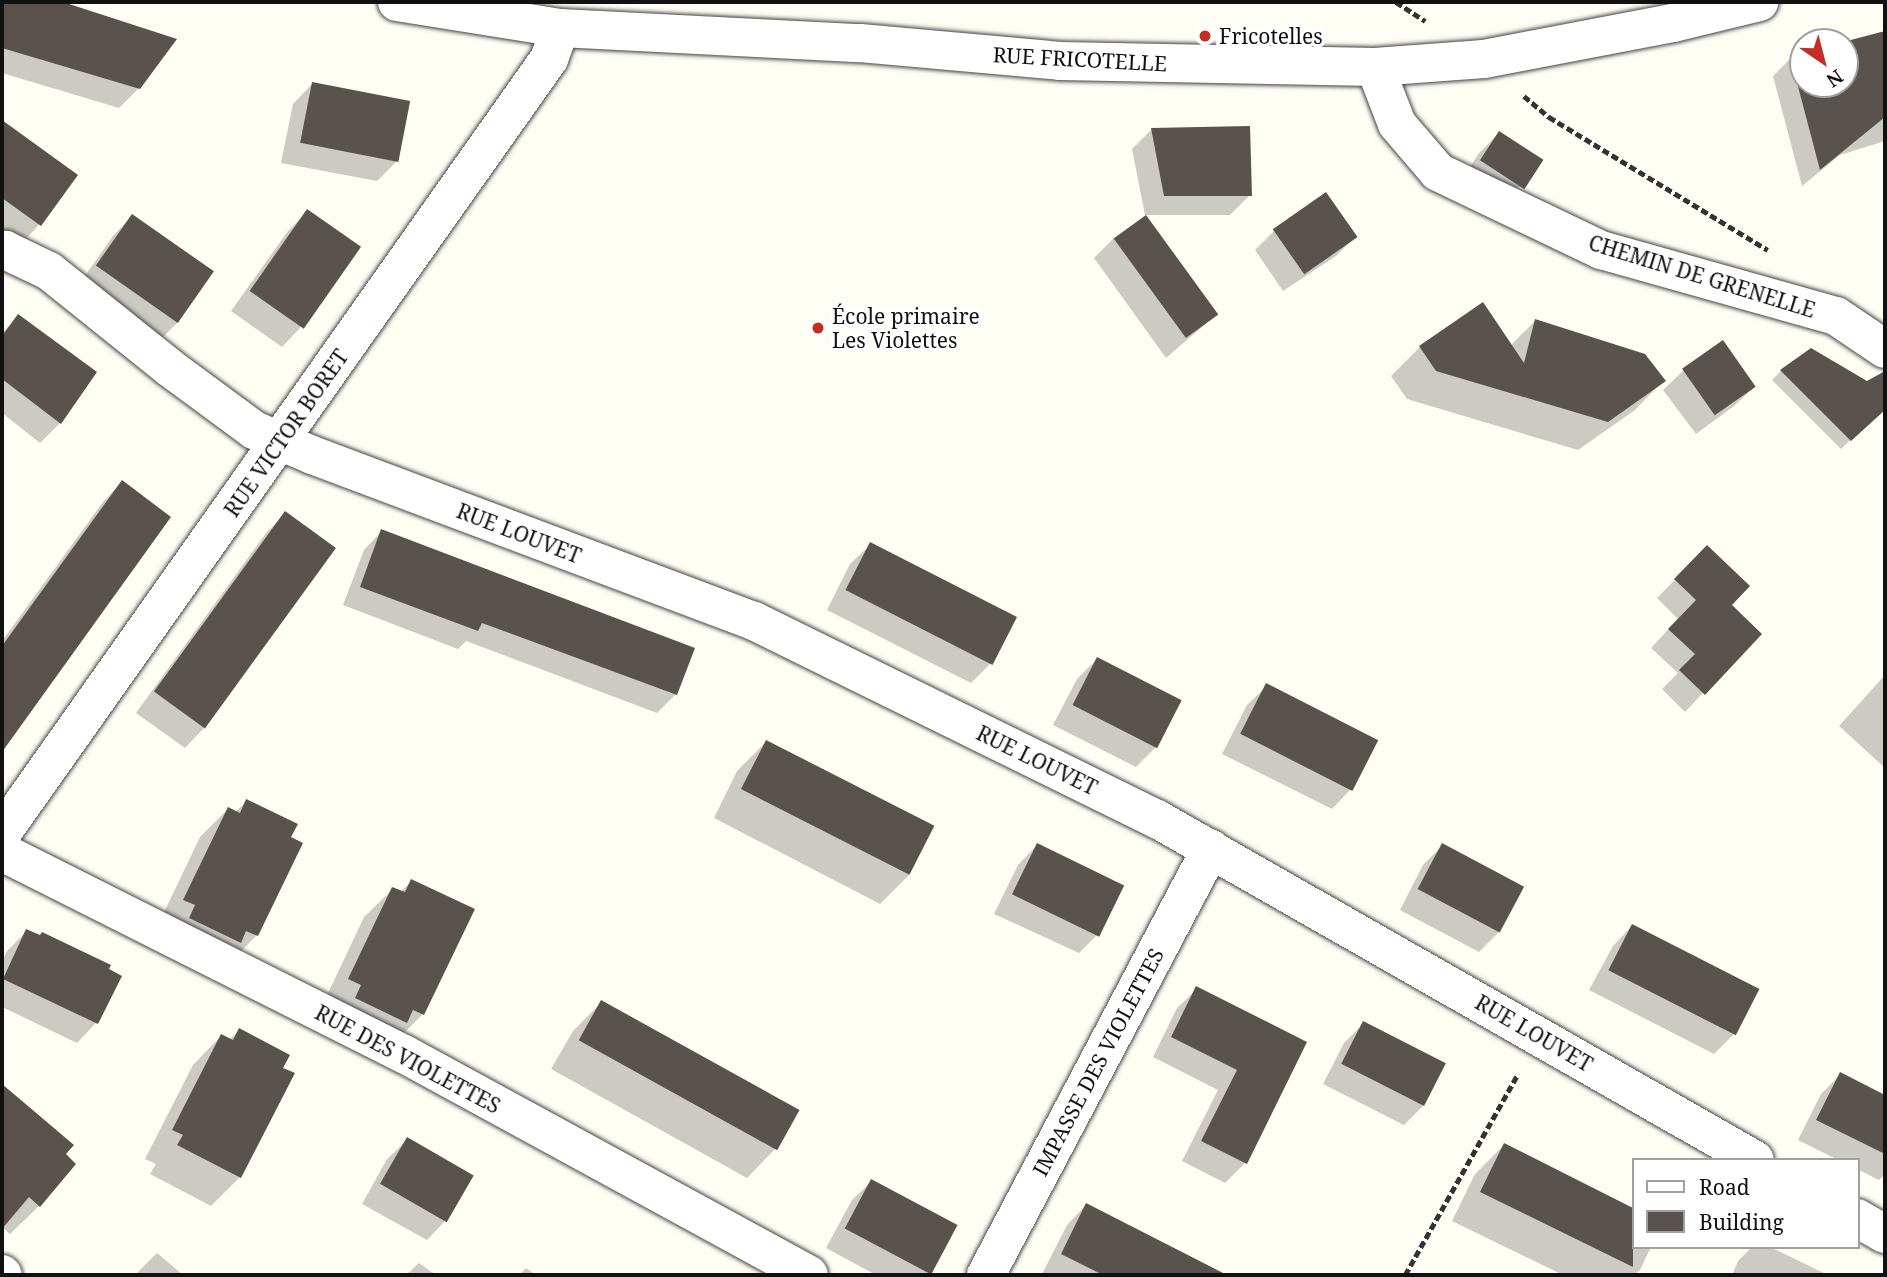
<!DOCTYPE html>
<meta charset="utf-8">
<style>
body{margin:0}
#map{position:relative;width:1887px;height:1277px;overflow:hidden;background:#fffef4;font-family:"Noto Serif",serif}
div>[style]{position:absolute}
.shadow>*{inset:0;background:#0003}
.building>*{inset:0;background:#5a534d;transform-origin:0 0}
.path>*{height:4.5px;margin-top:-2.25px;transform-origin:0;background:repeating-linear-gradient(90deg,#333 0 7px,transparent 0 10.5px)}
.roads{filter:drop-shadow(0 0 2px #444) drop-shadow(0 0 2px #444)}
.minor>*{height:38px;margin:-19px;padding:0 19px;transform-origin:19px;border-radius:19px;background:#fff}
.tertiary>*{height:38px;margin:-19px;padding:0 19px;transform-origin:19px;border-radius:19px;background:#fff}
.dots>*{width:19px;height:19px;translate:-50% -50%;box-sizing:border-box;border:4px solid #fff;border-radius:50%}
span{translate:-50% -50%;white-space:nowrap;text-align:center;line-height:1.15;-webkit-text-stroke:7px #fff;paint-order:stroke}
.poi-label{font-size:21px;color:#111}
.left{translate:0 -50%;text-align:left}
.street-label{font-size:21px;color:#111}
.frame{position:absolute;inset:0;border:4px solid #111;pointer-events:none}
.legend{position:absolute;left:1632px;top:1158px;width:228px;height:91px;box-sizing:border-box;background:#fff;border:2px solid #a0a0a0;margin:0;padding:9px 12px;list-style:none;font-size:21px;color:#111}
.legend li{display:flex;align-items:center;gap:14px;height:35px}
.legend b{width:35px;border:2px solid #a0a0a0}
.north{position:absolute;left:1789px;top:28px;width:70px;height:70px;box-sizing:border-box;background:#fff;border:2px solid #a0a0a0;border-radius:50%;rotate:145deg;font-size:19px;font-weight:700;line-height:28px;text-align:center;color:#111}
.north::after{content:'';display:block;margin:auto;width:24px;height:32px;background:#c32d26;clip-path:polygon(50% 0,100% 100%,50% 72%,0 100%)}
</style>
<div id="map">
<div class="shadow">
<div style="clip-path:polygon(2px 2px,56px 2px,174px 40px,139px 88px,119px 108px,2px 73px)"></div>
<div style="clip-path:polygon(1885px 32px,1885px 141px,1840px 155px,1802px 186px,1773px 76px,1791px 58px,1803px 54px,1803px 84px,1845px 84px,1845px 43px)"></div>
<div style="clip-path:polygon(312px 84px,397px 161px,377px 181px,281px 163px,293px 104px)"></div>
<div style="clip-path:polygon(2px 122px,76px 175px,39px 225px,20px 245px,2px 232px)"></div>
<div style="clip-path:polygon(1248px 128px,1250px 195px,1230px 215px,1145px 215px,1132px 149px,1151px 130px)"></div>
<div style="clip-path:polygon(1499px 133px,1520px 186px,1501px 205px,1462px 180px,1479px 153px)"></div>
<div style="clip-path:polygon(307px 212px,358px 247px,301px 327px,282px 347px,231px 311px,288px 231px)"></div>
<div style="clip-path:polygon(132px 216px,211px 273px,177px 323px,157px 343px,78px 286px,113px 236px)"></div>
<div style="clip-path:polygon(1274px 231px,1355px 237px,1336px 256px,1283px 291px,1255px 250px)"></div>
<div style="clip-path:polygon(1114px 238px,1216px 315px,1166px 358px,1094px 258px)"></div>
<div style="clip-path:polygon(1483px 305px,1510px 346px,1535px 321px,1663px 381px,1635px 410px,1578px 450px,1407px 399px,1391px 376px,1420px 347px)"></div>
<div style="clip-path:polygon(18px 317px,60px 423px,40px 443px,2px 413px,2px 333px)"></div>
<div style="clip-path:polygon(1723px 343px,1754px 387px,1734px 406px,1696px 434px,1663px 390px,1683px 371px)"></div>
<div style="clip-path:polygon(1781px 371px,1867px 383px,1871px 380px,1885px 390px,1885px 407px,1841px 449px,1772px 380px)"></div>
<div style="clip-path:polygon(122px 482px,169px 517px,2px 749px,2px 641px,103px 502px)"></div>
<div style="clip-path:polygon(286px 513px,334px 548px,204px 728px,185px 748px,136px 713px,266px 533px)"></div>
<div style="clip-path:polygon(382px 531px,676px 694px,657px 713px,466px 641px,458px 649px,343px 605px,364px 550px)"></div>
<div style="clip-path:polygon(870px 545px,991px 663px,971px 683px,827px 610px,850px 564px)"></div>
<div style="clip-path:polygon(1707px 547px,1729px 605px,1703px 693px,1685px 712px,1662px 689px,1678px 673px,1651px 648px,1678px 619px,1657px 598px)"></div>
<div style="clip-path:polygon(1097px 659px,1156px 747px,1136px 767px,1053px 725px,1077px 679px)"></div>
<div style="clip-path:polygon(1885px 675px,1885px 768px,1839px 726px)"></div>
<div style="clip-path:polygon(1267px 686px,1351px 789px,1332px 809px,1222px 754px,1247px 705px)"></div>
<div style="clip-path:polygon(766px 742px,909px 875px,880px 904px,714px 818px,737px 771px)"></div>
<div style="clip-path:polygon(247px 801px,289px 838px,257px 935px,228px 964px,156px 929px,200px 837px,228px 809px,235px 812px)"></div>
<div style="clip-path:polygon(1037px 845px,1098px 934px,1079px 953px,994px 914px,1018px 865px)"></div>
<div style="clip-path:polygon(1443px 845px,1499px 932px,1479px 952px,1400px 910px,1423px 865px)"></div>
<div style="clip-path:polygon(412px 881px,423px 1014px,394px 1043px,321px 1008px,364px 917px,393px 889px,400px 892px)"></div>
<div style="clip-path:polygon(1632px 926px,1734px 1034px,1714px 1054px,1589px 990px,1613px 946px)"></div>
<div style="clip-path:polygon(27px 931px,96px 1023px,77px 1043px,2px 1007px,2px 962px,7px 951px)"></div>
<div style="clip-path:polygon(1197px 989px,1305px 1042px,1245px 1163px,1225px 1183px,1182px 1161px,1218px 1090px,1153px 1057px,1177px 1008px)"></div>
<div style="clip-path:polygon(602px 1002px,797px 1112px,775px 1149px,747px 1178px,551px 1069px,573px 1031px)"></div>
<div style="clip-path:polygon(1363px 1024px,1424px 1105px,1404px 1125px,1323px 1084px,1344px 1043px)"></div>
<div style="clip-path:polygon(239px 1030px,240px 1177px,211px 1206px,150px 1174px,156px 1164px,145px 1159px,193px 1065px,221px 1036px,229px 1040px)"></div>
<div style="clip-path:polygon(1841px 1074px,1885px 1097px,1885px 1174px,1879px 1180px,1857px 1169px,1857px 1160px,1838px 1160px,1798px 1140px,1821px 1094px)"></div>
<div style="clip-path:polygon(2px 1086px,71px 1145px,63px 1154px,39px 1206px,10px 1234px,2px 1227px)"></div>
<div style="clip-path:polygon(407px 1140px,446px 1220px,427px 1240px,362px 1204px,387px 1159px)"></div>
<div style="clip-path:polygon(1504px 1145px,1633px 1209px,1633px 1247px,1651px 1247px,1640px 1270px,1634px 1275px,1563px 1275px,1452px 1221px,1475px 1174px)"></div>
<div style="clip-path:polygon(872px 1181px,929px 1274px,927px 1275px,876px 1275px,826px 1248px,852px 1200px)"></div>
<div style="clip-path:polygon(1086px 1205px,1194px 1260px,1186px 1275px,1042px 1274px,1067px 1225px)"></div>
<div style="clip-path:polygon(1752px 1247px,1770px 1247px,1828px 1275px,1732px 1275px,1738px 1261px)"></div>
<div style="clip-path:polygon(157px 1253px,183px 1275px,135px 1275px)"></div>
<div style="clip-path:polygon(419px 1263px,436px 1275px,406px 1275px)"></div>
<div style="clip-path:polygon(526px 1268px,536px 1275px,519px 1275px)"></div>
</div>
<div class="building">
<div style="clip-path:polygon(2px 2px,63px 2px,177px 39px,140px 89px,2px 48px)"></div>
<div style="clip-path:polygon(1885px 31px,1885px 117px,1820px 170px,1790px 56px,1803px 53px,1803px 84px,1845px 84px,1843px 42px)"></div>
<div style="left:312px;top:82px;width:100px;height:62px;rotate:11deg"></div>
<div style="clip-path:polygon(2px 120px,78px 175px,41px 226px,2px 198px)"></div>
<div style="clip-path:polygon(1250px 126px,1252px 196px,1164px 196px,1151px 128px)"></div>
<div style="left:1499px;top:131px;width:53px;height:35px;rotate:33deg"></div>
<div style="left:1326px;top:192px;width:55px;height:65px;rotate:55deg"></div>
<div style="left:307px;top:209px;width:66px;height:100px;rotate:35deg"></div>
<div style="left:132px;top:214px;width:100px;height:63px;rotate:35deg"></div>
<div style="left:1146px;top:215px;width:123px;height:40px;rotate:54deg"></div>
<div style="clip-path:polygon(1483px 302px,1524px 363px,1535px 319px,1645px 354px,1666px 381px,1608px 422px,1436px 371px,1419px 346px)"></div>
<div style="clip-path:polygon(18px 314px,97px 372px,61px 424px,2px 379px,2px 336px)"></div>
<div style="left:1723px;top:340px;width:57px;height:50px;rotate:55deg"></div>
<div style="clip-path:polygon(1811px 348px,1867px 381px,1885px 371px,1885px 410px,1851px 441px,1780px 370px)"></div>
<div style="clip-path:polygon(122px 480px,171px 517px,2px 752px,2px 646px)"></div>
<div style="left:285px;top:511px;width:63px;height:223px;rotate:36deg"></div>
<div style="clip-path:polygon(381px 529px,695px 648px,677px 695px,482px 623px,478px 631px,360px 587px)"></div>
<div style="left:870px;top:542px;width:165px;height:54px;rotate:27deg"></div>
<div style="clip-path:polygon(1707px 545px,1750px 586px,1732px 605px,1762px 634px,1705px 695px,1679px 670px,1695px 654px,1668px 629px,1696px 600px,1674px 579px)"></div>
<div style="left:1097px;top:657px;width:95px;height:54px;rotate:27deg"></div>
<div style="left:1266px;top:683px;width:126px;height:57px;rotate:27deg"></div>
<div style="left:766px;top:740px;width:189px;height:55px;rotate:27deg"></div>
<div style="clip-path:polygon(246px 799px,298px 824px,291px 837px,303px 843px,258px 936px,246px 931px,241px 943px,189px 918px,195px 905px,183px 900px,228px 807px,240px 813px)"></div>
<div style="left:1037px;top:843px;width:97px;height:57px;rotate:26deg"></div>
<div style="left:1442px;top:843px;width:93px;height:52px;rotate:28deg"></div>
<div style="clip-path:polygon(411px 879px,475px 909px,424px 1015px,413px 1010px,407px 1023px,355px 998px,361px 985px,348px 979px,392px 887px,405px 892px)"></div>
<div style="left:1632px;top:924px;width:143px;height:52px;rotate:27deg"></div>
<div style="clip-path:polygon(26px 929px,40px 935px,42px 932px,111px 965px,109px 969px,122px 976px,98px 1024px,3px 979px)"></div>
<div style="clip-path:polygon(1196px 986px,1307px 1042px,1247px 1164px,1201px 1141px,1237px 1070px,1171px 1037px)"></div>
<div style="left:601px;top:1000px;width:227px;height:46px;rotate:29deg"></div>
<div style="left:1363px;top:1021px;width:93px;height:48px;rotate:27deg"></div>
<div style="clip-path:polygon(239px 1028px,290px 1055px,283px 1068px,295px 1073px,241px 1178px,177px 1145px,183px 1135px,172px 1130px,221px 1034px,233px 1040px)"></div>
<div style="clip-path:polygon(1840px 1072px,1885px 1095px,1885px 1154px,1816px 1120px)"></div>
<div style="clip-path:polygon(2px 1084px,74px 1145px,66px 1154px,76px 1164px,40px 1207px,29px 1197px,2px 1229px)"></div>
<div style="left:407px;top:1137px;width:77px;height:54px;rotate:30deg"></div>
<div style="clip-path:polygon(1504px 1143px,1633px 1208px,1633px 1267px,1480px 1192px)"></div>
<div style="left:871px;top:1179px;width:98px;height:56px;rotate:28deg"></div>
<div style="clip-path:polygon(1086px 1203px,1227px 1275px,1103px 1275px,1061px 1254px)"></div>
</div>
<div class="path">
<div style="left:1396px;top:2px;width:35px;rotate:33deg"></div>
<div style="left:1524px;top:96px;width:33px;rotate:40deg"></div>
<div style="left:1549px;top:117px;width:256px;rotate:31.3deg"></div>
<div style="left:1405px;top:1275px;width:231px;rotate:-60.7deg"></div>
</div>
<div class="roads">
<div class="minor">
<div style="left:1375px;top:67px;width:61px;rotate:68.9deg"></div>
<div style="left:1397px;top:124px;width:63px;rotate:49.5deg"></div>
<div style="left:1438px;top:172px;width:181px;rotate:25.6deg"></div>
<div style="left:1601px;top:250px;width:244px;rotate:15.7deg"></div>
<div style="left:1836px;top:316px;width:59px;rotate:34deg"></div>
<div style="left:2px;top:252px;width:4px;rotate:-34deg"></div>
<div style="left:5px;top:250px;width:49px;rotate:25.5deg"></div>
<div style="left:49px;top:271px;width:155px;rotate:38.7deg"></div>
<div style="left:170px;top:368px;width:104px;rotate:36.4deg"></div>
<div style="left:254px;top:430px;width:63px;rotate:23.3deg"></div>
<div style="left:312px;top:455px;width:472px;rotate:20.6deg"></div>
<div style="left:754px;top:621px;width:449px;rotate:26.2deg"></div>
<div style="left:1157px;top:819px;width:688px;rotate:29.69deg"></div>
<div style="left:2px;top:833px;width:948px;rotate:-54.75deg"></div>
<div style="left:549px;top:59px;width:33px;rotate:-70deg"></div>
<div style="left:2px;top:852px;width:450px;rotate:26.7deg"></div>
<div style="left:404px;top:1054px;width:461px;rotate:28.6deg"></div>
<div style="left:1857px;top:1218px;width:32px;rotate:30deg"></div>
<div style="left:2px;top:1274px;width:1px;rotate:45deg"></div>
<div style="left:986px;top:1275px;width:482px;rotate:-62.2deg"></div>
</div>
<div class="tertiary">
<div style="left:397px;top:2px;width:165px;rotate:9.1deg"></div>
<div style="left:560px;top:28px;width:300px;rotate:2.9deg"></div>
<div style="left:860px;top:43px;width:201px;rotate:5.1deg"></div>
<div style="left:1060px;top:61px;width:315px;rotate:1.1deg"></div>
<div style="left:1375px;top:67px;width:109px;rotate:-4.2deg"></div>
<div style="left:1484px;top:59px;width:192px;rotate:-10.8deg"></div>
<div style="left:1673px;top:23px;width:89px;rotate:-13.7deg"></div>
</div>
</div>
<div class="dots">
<div style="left:1205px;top:36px;background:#c32d26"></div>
<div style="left:818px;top:328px;background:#c32d26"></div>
</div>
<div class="poi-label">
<span class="left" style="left:1219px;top:36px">Fricotelles</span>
<span class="left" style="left:832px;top:328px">École primaire<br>Les Violettes</span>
</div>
<div class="street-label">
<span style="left:1080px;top:59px;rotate:3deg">RUE FRICOTELLE</span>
<span style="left:1702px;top:276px;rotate:17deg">CHEMIN DE GRENELLE</span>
<span style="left:286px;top:433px;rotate:-55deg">RUE VICTOR BORET</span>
<span style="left:519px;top:533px;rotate:21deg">RUE LOUVET</span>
<span style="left:1037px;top:760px;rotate:26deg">RUE LOUVET</span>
<span style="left:1534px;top:1033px;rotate:30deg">RUE LOUVET</span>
<span style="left:408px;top:1059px;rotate:28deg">RUE DES VIOLETTES</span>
<span style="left:1098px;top:1062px;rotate:-62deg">IMPASSE DES VIOLETTES</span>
</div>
<div class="frame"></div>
<ul class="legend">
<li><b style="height:9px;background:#fff"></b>Road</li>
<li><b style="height:19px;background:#5a534d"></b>Building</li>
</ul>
<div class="north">N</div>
</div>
